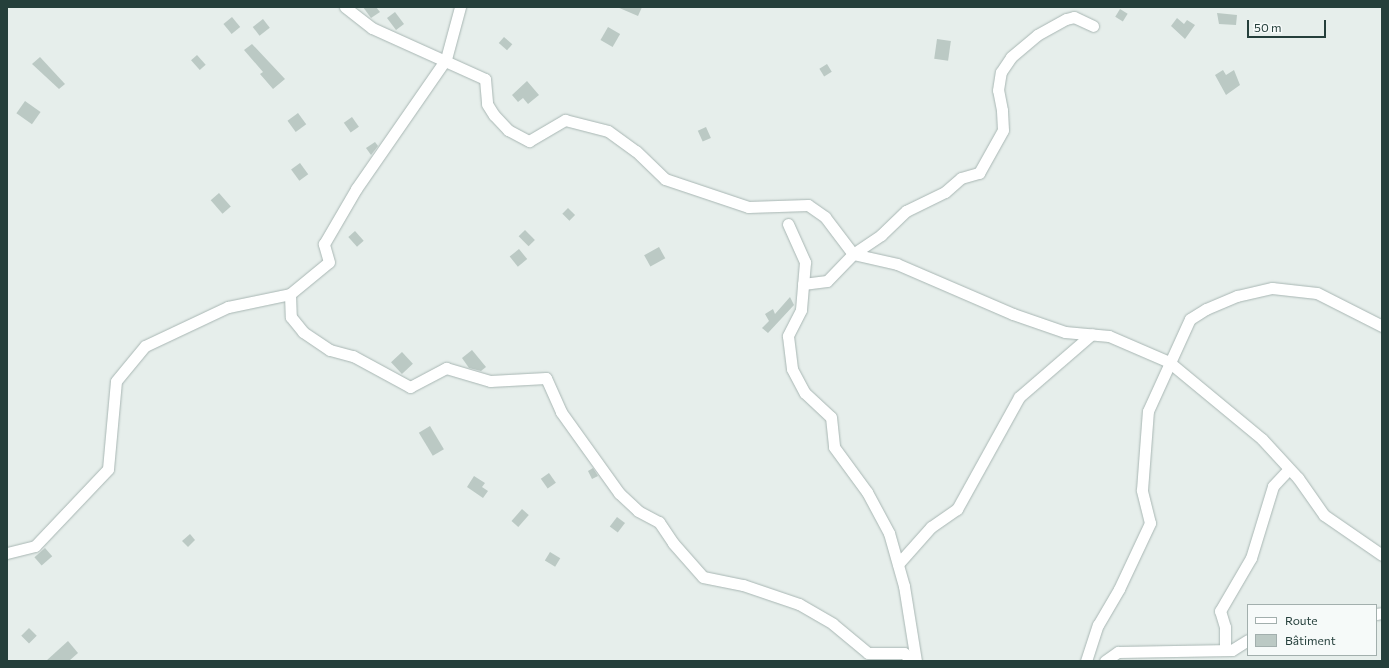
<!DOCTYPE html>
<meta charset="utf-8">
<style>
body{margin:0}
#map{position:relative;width:1389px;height:668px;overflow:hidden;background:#e6eeeb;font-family:Commissioner,sans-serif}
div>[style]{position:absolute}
.building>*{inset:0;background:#bbc9c4;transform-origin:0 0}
.roads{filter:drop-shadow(0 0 1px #a8b6b3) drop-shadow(0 0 1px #a8b6b3)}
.minor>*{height:11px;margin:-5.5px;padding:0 5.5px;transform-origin:5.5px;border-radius:5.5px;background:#fff}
span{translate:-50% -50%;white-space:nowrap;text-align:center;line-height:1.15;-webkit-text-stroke:3px #f6faf9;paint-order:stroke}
.frame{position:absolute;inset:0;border:8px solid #253f3b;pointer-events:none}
.legend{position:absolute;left:1247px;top:604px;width:130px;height:52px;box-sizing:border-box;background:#f6faf9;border:1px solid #a2afad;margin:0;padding:5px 7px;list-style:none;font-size:12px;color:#253f3b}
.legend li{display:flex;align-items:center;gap:8px;height:20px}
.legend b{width:20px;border:1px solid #a2afad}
.scale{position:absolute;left:1247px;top:20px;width:79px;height:18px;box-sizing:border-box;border:2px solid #253f3b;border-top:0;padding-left:5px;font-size:12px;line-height:14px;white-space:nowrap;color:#253f3b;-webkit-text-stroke:3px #f6faf9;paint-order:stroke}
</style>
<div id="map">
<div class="building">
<div style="clip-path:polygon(363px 7px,376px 7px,380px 12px,371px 18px)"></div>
<div style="clip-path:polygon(617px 7px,642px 7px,638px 16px)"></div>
<div style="left:1120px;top:9px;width:9px;height:9px;rotate:32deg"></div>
<div style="left:395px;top:12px;width:15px;height:10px;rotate:53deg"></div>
<div style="clip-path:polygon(1217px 13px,1237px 15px,1236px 25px,1219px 24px)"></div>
<div style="left:232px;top:17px;width:13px;height:11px;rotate:51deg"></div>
<div style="clip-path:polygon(1177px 18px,1184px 24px,1187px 20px,1195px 25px,1185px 39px,1171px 26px)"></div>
<div style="left:263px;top:19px;width:11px;height:13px;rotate:52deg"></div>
<div style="left:608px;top:27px;width:14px;height:15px;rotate:30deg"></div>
<div style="left:504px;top:37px;width:11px;height:8px;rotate:41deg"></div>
<div style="left:937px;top:39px;width:14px;height:20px;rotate:8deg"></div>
<div style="clip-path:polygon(252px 44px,285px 79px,273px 89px,260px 74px,263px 72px,244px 50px)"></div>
<div style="left:197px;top:55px;width:13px;height:8px;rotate:48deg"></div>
<div style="clip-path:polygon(40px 57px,65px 84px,59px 89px,32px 64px)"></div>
<div style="left:827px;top:64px;width:9px;height:9px;rotate:58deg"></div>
<div style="clip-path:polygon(1223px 70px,1226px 75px,1234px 70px,1240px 85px,1226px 95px,1215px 75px)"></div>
<div style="clip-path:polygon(527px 81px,539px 95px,528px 104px,523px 98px,518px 102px,512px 95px)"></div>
<div style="left:25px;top:101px;width:19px;height:15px;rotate:35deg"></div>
<div style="left:298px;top:113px;width:14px;height:13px;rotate:54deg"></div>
<div style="left:352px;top:117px;width:12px;height:10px;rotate:55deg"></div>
<div style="left:706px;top:127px;width:12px;height:9px;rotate:66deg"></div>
<div style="clip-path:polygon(375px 142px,378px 146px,371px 155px,366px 148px)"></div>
<div style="left:300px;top:163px;width:14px;height:11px;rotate:54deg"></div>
<div style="left:219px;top:193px;width:18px;height:11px;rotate:49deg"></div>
<div style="left:568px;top:208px;width:10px;height:8px;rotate:45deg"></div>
<div style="left:525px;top:230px;width:14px;height:9px;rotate:45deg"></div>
<div style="left:355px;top:231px;width:13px;height:9px;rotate:48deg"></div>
<div style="left:659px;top:247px;width:13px;height:17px;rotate:61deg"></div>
<div style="left:519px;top:249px;width:13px;height:12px;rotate:51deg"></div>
<div style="clip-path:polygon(790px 297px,794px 305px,768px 333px,762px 328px,769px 321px,765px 314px,773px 309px,775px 314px)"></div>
<div style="clip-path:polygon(472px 350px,486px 367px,481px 371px,469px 368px,462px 358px)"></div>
<div style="left:402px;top:352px;width:16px;height:15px;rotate:47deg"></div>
<div style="left:430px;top:426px;width:27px;height:13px;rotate:59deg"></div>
<div style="clip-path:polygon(593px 468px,598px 476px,592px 479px,588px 471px)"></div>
<div style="left:549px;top:473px;width:12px;height:10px;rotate:55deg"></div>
<div style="clip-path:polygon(474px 476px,485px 483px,482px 487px,488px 491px,483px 498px,467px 487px)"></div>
<div style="left:522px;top:509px;width:9px;height:16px;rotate:41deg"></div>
<div style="left:617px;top:517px;width:10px;height:12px;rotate:37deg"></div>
<div style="clip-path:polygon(190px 534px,195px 540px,188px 547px,182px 541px)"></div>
<div style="left:45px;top:548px;width:11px;height:14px;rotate:49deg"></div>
<div style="left:550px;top:552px;width:12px;height:10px;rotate:31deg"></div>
<div style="left:29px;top:628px;width:11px;height:11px;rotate:45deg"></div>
<div style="clip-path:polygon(68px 641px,78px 653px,69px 661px,46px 661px)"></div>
</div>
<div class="roads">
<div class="minor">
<div style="left:345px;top:7px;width:34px;rotate:38deg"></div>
<div style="left:372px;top:28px;width:124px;rotate:24.3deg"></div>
<div style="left:485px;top:79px;width:25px;rotate:85deg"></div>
<div style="left:487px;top:104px;width:13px;rotate:58deg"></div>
<div style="left:494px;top:115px;width:21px;rotate:47deg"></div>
<div style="left:508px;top:130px;width:24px;rotate:28deg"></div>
<div style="left:529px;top:141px;width:42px;rotate:-30.3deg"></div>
<div style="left:565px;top:120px;width:44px;rotate:14.3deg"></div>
<div style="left:608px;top:131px;width:34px;rotate:36deg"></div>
<div style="left:636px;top:151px;width:40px;rotate:44deg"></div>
<div style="left:665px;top:179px;width:88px;rotate:18.6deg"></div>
<div style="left:748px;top:207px;width:60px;rotate:-1.9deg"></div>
<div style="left:808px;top:205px;width:21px;rotate:35deg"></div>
<div style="left:825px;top:217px;width:46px;rotate:52.9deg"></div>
<div style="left:853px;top:254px;width:45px;rotate:12.8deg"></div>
<div style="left:897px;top:264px;width:126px;rotate:23.3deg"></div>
<div style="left:1013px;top:314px;width:55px;rotate:19.1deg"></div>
<div style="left:1065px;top:332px;width:44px;rotate:5.2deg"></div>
<div style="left:1109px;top:336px;width:65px;rotate:23.4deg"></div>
<div style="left:1169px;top:362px;width:121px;rotate:39.6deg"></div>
<div style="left:1262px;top:439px;width:53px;rotate:47.3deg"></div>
<div style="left:1298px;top:478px;width:45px;rotate:54.9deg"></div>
<div style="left:1324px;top:515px;width:70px;rotate:34.6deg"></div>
<div style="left:788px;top:224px;width:42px;rotate:65.9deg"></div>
<div style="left:805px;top:262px;width:48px;rotate:94.8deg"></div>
<div style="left:801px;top:310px;width:29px;rotate:117deg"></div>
<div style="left:788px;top:336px;width:33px;rotate:83deg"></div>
<div style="left:792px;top:369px;width:27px;rotate:62deg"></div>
<div style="left:805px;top:393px;width:35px;rotate:43deg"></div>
<div style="left:831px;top:417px;width:30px;rotate:84deg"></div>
<div style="left:834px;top:447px;width:56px;rotate:53.7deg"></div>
<div style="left:867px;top:492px;width:47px;rotate:61.8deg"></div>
<div style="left:889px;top:533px;width:55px;rotate:74.2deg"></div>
<div style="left:904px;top:586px;width:76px;rotate:80.9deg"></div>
<div style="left:803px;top:284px;width:24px;rotate:-7deg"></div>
<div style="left:827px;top:281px;width:37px;rotate:-46deg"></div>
<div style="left:853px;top:254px;width:34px;rotate:-34deg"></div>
<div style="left:881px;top:235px;width:35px;rotate:-44deg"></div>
<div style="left:906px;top:211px;width:43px;rotate:-26deg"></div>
<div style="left:945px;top:192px;width:21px;rotate:-41deg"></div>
<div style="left:961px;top:178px;width:19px;rotate:-16deg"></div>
<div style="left:979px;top:173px;width:49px;rotate:-60.8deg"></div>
<div style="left:1003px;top:130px;width:20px;rotate:-93deg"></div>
<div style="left:1002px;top:110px;width:20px;rotate:-101deg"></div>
<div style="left:998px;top:90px;width:18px;rotate:-81deg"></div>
<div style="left:1001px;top:72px;width:18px;rotate:-56deg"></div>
<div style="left:1011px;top:57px;width:34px;rotate:-40deg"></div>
<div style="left:1037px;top:35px;width:33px;rotate:-29deg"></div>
<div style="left:1066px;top:19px;width:8px;rotate:-14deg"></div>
<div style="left:1074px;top:17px;width:21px;rotate:25deg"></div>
<div style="left:290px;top:294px;width:23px;rotate:88deg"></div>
<div style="left:291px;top:317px;width:19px;rotate:51deg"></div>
<div style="left:303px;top:332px;width:32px;rotate:34deg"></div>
<div style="left:330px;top:350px;width:24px;rotate:15deg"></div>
<div style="left:353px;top:356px;width:65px;rotate:28.5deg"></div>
<div style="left:410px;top:387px;width:41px;rotate:-27.8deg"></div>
<div style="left:446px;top:368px;width:46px;rotate:16.5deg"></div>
<div style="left:490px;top:381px;width:56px;rotate:-3.1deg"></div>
<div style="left:546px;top:378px;width:37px;rotate:66deg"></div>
<div style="left:561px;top:412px;width:100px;rotate:54.4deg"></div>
<div style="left:619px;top:493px;width:26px;rotate:43deg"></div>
<div style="left:638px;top:511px;width:24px;rotate:28deg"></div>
<div style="left:659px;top:522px;width:25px;rotate:56deg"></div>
<div style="left:673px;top:543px;width:45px;rotate:48.6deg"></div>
<div style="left:703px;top:577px;width:41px;rotate:11.3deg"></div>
<div style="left:743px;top:585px;width:59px;rotate:18.7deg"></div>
<div style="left:799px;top:604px;width:39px;rotate:30deg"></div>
<div style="left:833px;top:624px;width:45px;rotate:39.6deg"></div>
<div style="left:868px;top:653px;width:36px"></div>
<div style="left:904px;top:653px;width:11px;rotate:49deg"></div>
<div style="left:7px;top:553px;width:29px;rotate:-14deg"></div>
<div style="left:35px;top:546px;width:106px;rotate:-46.5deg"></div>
<div style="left:108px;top:469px;width:88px;rotate:-84.8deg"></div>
<div style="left:116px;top:381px;width:45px;rotate:-50.4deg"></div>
<div style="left:145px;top:346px;width:92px;rotate:-25.2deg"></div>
<div style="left:228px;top:307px;width:63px;rotate:-11.8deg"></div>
<div style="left:290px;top:294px;width:50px;rotate:-39.4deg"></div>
<div style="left:329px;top:262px;width:19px;rotate:-106deg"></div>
<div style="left:324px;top:244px;width:64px;rotate:-59.8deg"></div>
<div style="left:356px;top:189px;width:158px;rotate:-55.3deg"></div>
<div style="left:446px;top:59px;width:54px;rotate:-74.9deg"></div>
<div style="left:898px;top:564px;width:50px;rotate:-48.3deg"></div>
<div style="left:931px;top:527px;width:32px;rotate:-35deg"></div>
<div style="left:957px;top:509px;width:128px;rotate:-61deg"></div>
<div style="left:1019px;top:397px;width:96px;rotate:-40.8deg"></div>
<div style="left:1376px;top:614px;width:6px;rotate:-9deg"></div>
<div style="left:1225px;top:650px;width:23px;rotate:-90deg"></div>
<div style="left:1225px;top:627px;width:17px;rotate:-107deg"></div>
<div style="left:1220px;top:611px;width:61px;rotate:-59.7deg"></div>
<div style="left:1251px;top:558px;width:75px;rotate:-73deg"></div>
<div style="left:1273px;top:486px;width:23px;rotate:-47deg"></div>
<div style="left:1086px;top:661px;width:38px;rotate:-72deg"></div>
<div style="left:1098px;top:625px;width:42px;rotate:-59.7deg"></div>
<div style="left:1119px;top:589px;width:73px;rotate:-64.8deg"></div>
<div style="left:1150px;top:523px;width:34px;rotate:-104deg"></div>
<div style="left:1142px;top:490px;width:79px;rotate:-85.7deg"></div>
<div style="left:1148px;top:411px;width:101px;rotate:-65.5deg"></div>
<div style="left:1190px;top:319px;width:19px;rotate:-32deg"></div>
<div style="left:1206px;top:309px;width:34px;rotate:-23deg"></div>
<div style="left:1237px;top:296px;width:36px;rotate:-13deg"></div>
<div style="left:1272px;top:288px;width:45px;rotate:6.3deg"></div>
<div style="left:1317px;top:293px;width:73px;rotate:26.9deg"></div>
<div style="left:1105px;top:661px;width:16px;rotate:-35deg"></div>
<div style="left:1118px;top:652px;width:114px;rotate:-1deg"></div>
<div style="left:1232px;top:650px;width:19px;rotate:-32deg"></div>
</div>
</div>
<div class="frame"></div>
<ul class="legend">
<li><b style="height:5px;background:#fff"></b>Route</li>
<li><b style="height:11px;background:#bbc9c4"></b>Bâtiment</li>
</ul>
<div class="scale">50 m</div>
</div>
